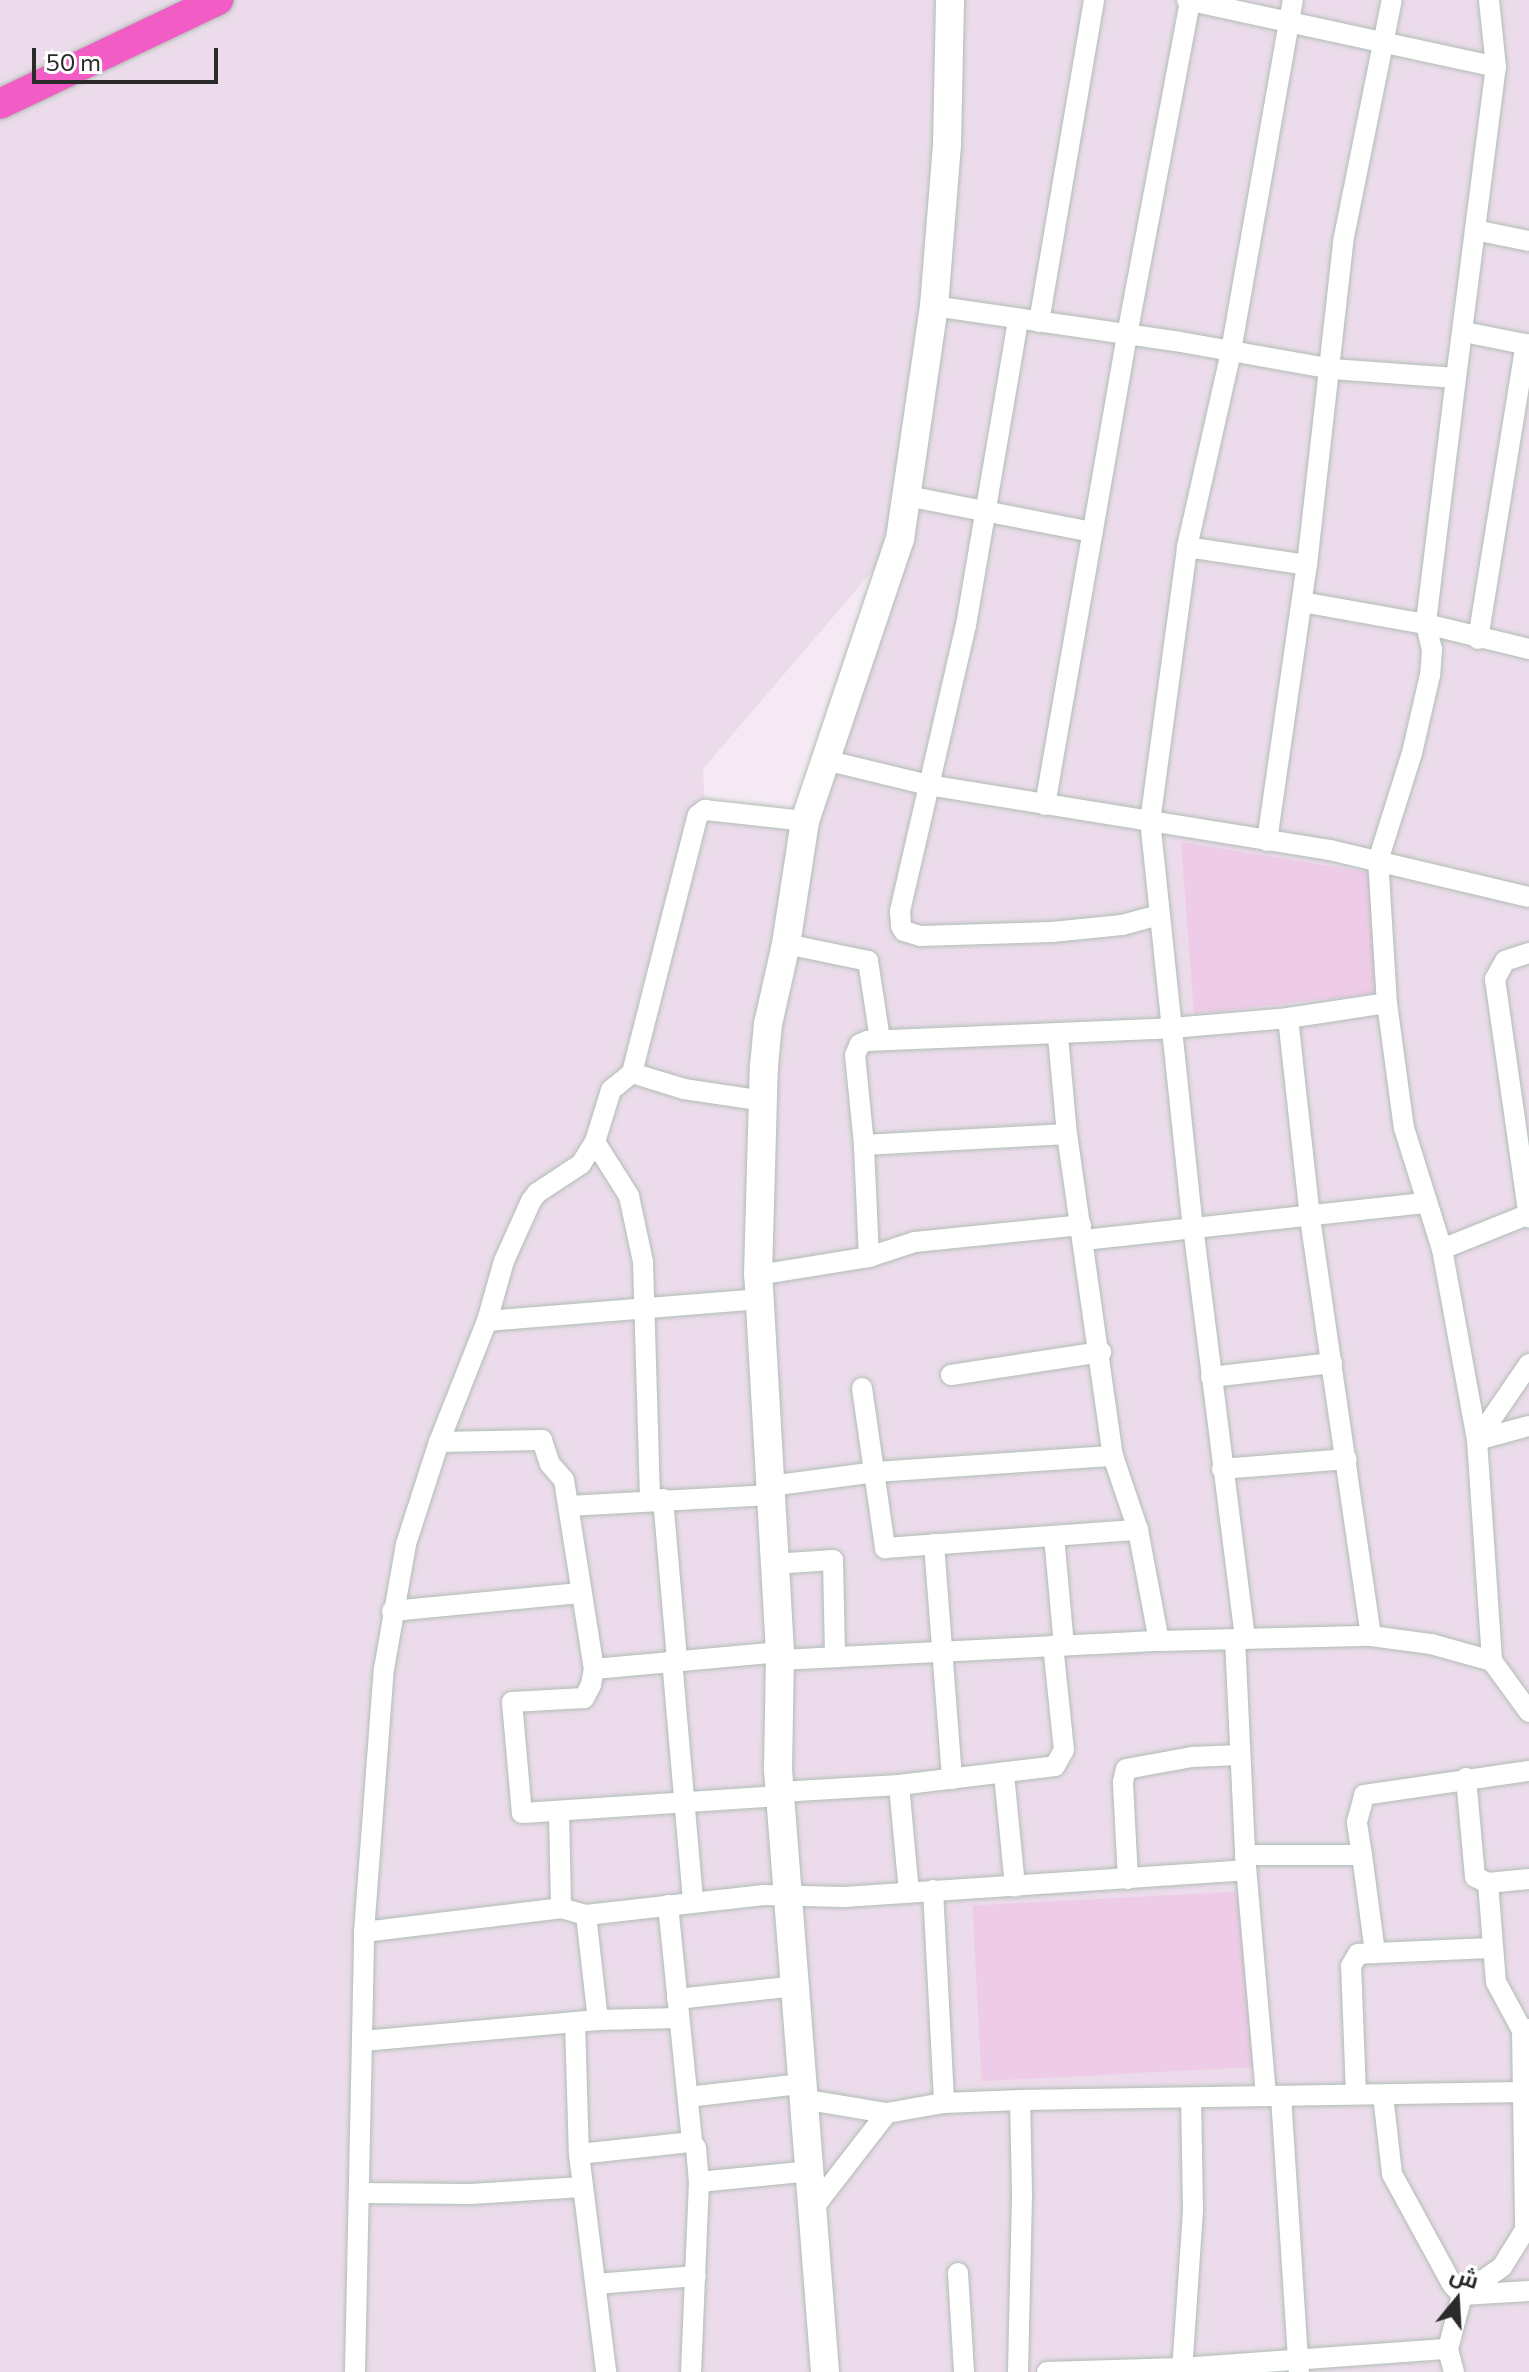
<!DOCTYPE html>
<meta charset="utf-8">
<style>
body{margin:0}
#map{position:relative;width:1529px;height:2372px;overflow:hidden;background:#ecdceb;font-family:Commissioner,Cairo,sans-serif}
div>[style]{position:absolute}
.education>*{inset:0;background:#eecce7;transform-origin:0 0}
.plaza>*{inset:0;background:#f5eaf3}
.roads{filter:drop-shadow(0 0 2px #b0beb5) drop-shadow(0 0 2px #b0beb5)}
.street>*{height:20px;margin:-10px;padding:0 10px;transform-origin:10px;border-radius:10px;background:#fff}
.secondary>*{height:28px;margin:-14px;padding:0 14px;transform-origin:14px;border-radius:14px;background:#fff}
.primary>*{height:30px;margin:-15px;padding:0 15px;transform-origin:15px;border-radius:15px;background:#f15dc4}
span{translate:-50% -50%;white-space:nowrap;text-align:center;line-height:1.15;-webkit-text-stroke:8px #fff;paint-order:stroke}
.north{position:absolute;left:1417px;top:2260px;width:80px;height:80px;-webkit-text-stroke:6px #fff;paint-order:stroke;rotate:18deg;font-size:22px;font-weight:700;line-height:32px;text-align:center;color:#2a2a2a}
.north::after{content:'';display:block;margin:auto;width:28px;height:36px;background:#2a2a2a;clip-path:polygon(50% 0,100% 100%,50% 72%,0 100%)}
.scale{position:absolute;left:32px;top:48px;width:186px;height:36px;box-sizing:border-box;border:4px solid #2a2a2a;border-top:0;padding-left:10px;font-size:24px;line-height:28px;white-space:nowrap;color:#2a2a2a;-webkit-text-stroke:6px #fff;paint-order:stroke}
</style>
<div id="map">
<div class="education">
<div style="clip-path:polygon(1181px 842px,1373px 873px,1386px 992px,1194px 1014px)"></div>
<div style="left:1249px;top:1891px;width:176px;height:277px;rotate:87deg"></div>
</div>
<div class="plaza">
<div style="clip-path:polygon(900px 539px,805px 821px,705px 810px,703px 769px)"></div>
</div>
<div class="roads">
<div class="street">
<div style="left:1187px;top:0;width:316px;rotate:12.2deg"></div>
<div style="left:1475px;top:230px;width:55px;rotate:11.5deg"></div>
<div style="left:934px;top:306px;width:244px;rotate:8.3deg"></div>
<div style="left:1175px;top:341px;width:159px;rotate:10.1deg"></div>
<div style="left:1332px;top:369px;width:124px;rotate:4.2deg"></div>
<div style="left:1456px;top:378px;width:314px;rotate:-82.7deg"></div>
<div style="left:1496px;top:67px;width:67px;rotate:-96deg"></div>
<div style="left:1018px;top:321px;width:308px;rotate:99.7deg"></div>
<div style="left:966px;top:625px;width:294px;rotate:103deg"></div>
<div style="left:900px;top:911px;width:15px;rotate:86deg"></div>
<div style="left:901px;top:926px;width:6px;rotate:59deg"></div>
<div style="left:904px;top:931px;width:17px;rotate:17deg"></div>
<div style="left:920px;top:936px;width:132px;rotate:-1.7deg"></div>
<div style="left:1052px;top:932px;width:70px;rotate:-5.7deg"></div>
<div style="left:1122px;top:925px;width:38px;rotate:-15deg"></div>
<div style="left:1039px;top:322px;width:327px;rotate:-80.3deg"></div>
<div style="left:1464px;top:332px;width:66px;rotate:11.3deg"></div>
<div style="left:1456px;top:378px;width:248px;rotate:97deg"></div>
<div style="left:1426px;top:624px;width:26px;rotate:77deg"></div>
<div style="left:1432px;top:649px;width:26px;rotate:94deg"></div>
<div style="left:1430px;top:675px;width:80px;rotate:103deg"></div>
<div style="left:1412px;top:753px;width:113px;rotate:107.5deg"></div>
<div style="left:1378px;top:861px;width:13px;rotate:86deg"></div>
<div style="left:1379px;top:874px;width:129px;rotate:86.5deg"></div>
<div style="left:1387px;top:1003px;width:126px;rotate:82.3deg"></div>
<div style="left:1404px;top:1128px;width:127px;rotate:72.6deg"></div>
<div style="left:1442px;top:1249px;width:194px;rotate:79.6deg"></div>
<div style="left:1477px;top:1440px;width:222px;rotate:86.1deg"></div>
<div style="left:1492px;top:1661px;width:63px;rotate:54deg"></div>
<div style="left:907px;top:496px;width:189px;rotate:11deg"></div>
<div style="left:1187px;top:547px;width:121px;rotate:8.5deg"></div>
<div style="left:1302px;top:602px;width:126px;rotate:10.1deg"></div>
<div style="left:1426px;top:624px;width:106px;rotate:13.6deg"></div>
<div style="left:1478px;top:639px;width:299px;rotate:-80.8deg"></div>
<div style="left:825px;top:760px;width:106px;rotate:13.6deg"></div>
<div style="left:928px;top:785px;width:407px;rotate:9.2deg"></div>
<div style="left:1330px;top:850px;width:204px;rotate:13.3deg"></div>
<div style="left:1045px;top:805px;width:477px;rotate:-80.1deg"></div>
<div style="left:1127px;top:335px;width:341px;rotate:-79.3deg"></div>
<div style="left:1267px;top:841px;width:279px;rotate:-81.8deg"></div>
<div style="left:1307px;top:565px;width:325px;rotate:-83.6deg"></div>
<div style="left:1343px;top:242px;width:247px;rotate:-78.6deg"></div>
<div style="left:786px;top:944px;width:84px;rotate:11.7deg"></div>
<div style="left:868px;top:961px;width:79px;rotate:81.3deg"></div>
<div style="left:1529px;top:953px;width:25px;rotate:162deg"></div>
<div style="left:1505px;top:961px;width:21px;rotate:119deg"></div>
<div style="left:1495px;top:979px;width:241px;rotate:81.9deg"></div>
<div style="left:1288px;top:1018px;width:201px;rotate:83.7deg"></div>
<div style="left:1310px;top:1218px;width:422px;rotate:81.7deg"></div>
<div style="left:1058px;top:1036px;width:98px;rotate:84.8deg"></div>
<div style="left:1067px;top:1134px;width:325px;rotate:81.9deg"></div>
<div style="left:1113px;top:1456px;width:78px;rotate:71.3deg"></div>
<div style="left:1138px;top:1530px;width:113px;rotate:79.3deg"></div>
<div style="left:632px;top:1073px;width:54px;rotate:17.1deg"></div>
<div style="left:684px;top:1089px;width:80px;rotate:8.6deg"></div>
<div style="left:595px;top:1142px;width:64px;rotate:57.8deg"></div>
<div style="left:629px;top:1196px;width:67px;rotate:78deg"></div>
<div style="left:643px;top:1262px;width:238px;rotate:88.3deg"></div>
<div style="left:864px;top:1145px;width:90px;rotate:-95.7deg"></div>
<div style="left:855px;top:1055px;width:12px;rotate:-66deg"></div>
<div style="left:860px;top:1044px;width:8px;rotate:-23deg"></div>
<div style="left:867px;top:1041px;width:305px;rotate:-2.4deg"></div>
<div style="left:1172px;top:1028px;width:116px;rotate:-4.9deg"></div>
<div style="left:1288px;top:1018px;width:100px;rotate:-8.6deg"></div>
<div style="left:1084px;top:1240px;width:345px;rotate:-6.2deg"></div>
<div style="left:1442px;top:1249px;width:94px;rotate:-21.9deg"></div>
<div style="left:869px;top:1257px;width:112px;rotate:-92.6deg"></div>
<div style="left:864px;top:1145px;width:203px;rotate:-3.1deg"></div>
<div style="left:758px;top:1275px;width:112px;rotate:-9.2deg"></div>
<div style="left:869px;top:1257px;width:48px;rotate:-18.1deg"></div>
<div style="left:915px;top:1242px;width:167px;rotate:-5.8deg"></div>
<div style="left:487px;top:1321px;width:62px;rotate:-74.2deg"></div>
<div style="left:504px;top:1261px;width:66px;rotate:-65.8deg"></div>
<div style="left:531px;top:1201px;width:10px;rotate:-53deg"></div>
<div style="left:537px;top:1193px;width:53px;rotate:-33.4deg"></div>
<div style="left:581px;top:1164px;width:26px;rotate:-58deg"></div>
<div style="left:595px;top:1142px;width:54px;rotate:-72.9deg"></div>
<div style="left:611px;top:1090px;width:27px;rotate:-39deg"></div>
<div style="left:632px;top:1073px;width:266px;rotate:-75.7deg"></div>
<div style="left:698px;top:815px;width:9px;rotate:-36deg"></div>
<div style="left:705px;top:810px;width:101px;rotate:6.3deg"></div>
<div style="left:951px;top:1375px;width:152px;rotate:-8.7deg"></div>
<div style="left:1211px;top:1377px;width:122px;rotate:-6.6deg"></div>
<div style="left:862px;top:1388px;width:162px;rotate:81.8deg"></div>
<div style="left:885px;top:1548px;width:254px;rotate:-4.1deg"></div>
<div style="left:1477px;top:1440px;width:92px;rotate:-55.6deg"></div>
<div style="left:1477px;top:1440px;width:54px;rotate:-15.1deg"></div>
<div style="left:439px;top:1442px;width:103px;rotate:-1.1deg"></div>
<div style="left:542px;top:1440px;width:25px;rotate:72deg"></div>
<div style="left:550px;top:1464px;width:21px;rotate:49deg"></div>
<div style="left:564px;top:1480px;width:191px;rotate:81deg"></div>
<div style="left:594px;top:1669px;width:16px;rotate:101deg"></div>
<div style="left:591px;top:1685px;width:15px;rotate:118deg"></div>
<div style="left:584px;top:1698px;width:72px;rotate:176.8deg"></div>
<div style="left:512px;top:1702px;width:111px;rotate:84.9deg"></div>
<div style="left:522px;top:1813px;width:259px;rotate:-3.8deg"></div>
<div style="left:1222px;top:1469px;width:125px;rotate:-4.6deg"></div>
<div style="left:770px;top:1486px;width:107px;rotate:-7.5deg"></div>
<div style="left:876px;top:1472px;width:238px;rotate:-3.9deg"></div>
<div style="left:663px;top:1499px;width:161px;rotate:85deg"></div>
<div style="left:569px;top:1506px;width:201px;rotate:-3.1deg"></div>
<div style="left:1054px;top:1536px;width:110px;rotate:84.8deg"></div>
<div style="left:934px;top:1544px;width:236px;rotate:85.6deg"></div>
<div style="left:773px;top:1564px;width:60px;rotate:-3.8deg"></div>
<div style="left:833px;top:1560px;width:96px;rotate:88.8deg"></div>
<div style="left:392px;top:1611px;width:189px;rotate:-5.5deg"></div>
<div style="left:1245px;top:1638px;width:412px;rotate:-97.2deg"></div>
<div style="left:1193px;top:1229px;width:409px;rotate:-96deg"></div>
<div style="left:1150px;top:822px;width:277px;rotate:-82.3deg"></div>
<div style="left:1187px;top:547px;width:201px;rotate:-77.3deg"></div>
<div style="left:1231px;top:351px;width:356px;rotate:-80deg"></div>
<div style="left:1235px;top:1639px;width:216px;rotate:87.3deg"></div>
<div style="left:1245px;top:1855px;width:242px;rotate:85deg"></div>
<div style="left:672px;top:1660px;width:243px;rotate:85deg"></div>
<div style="left:780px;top:1660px;width:379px;rotate:-2.9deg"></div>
<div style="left:1159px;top:1641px;width:212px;rotate:-1.4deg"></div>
<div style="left:1371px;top:1636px;width:61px;rotate:7.6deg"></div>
<div style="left:1431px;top:1644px;width:63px;rotate:15.6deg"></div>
<div style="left:594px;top:1669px;width:187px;rotate:-5.2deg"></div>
<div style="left:1004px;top:1774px;width:113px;rotate:84.4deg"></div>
<div style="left:1466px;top:1778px;width:99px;rotate:84.8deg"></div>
<div style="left:1475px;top:1877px;width:14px;rotate:25deg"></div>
<div style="left:1488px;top:1883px;width:41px;rotate:-5.6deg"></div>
<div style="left:899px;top:1785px;width:108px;rotate:84.7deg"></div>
<div style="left:780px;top:1792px;width:119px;rotate:-3.4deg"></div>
<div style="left:899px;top:1785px;width:157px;rotate:-6.9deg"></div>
<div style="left:1055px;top:1766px;width:18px;rotate:-61deg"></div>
<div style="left:1064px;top:1750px;width:105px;rotate:-96deg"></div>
<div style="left:559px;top:1811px;width:97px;rotate:88.8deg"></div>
<div style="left:1245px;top:1855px;width:117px"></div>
<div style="left:1362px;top:1855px;width:99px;rotate:82.4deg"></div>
<div style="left:1375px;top:1953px;width:116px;rotate:-2.5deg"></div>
<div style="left:1362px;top:1855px;width:33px;rotate:-99deg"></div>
<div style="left:1357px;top:1822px;width:28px;rotate:-75deg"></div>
<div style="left:1364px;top:1795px;width:167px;rotate:-8.3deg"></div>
<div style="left:1128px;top:1879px;width:97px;rotate:-93deg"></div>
<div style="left:1123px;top:1782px;width:13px;rotate:-77deg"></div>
<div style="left:1126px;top:1769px;width:67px;rotate:-10.3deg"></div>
<div style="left:1192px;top:1757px;width:48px;rotate:-2.4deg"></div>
<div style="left:1488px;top:1883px;width:99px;rotate:85.4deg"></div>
<div style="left:1496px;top:1982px;width:55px;rotate:61.6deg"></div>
<div style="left:933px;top:1890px;width:213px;rotate:87deg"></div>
<div style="left:668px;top:1905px;width:238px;rotate:84.2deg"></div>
<div style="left:586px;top:1915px;width:106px;rotate:83.5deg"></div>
<div style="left:364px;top:1932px;width:198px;rotate:-6.9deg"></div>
<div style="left:561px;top:1908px;width:26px;rotate:16deg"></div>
<div style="left:586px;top:1915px;width:179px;rotate:-6.4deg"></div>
<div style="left:764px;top:1895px;width:79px;rotate:1.5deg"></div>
<div style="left:843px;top:1897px;width:404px;rotate:-3.8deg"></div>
<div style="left:677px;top:1999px;width:121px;rotate:-6.2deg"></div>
<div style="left:575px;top:2022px;width:132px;rotate:88.3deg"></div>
<div style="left:579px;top:2154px;width:220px;rotate:82.9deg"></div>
<div style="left:1529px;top:2029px;width:7px;rotate:172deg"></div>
<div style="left:1522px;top:2030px;width:200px;rotate:89.1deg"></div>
<div style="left:1525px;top:2230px;width:4px"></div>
<div style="left:363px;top:2041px;width:236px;rotate:-5.1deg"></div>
<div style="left:598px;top:2020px;width:81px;rotate:-1.4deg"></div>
<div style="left:1356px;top:2094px;width:128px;rotate:-92.2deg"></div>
<div style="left:1351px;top:1966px;width:14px;rotate:-60deg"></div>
<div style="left:1358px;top:1954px;width:17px;rotate:-3deg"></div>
<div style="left:1383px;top:2095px;width:80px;rotate:83.5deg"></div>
<div style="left:1392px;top:2174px;width:125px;rotate:61.4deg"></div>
<div style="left:1452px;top:2284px;width:15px;rotate:48deg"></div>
<div style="left:1462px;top:2295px;width:67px;rotate:-3.4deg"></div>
<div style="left:1281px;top:2096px;width:277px;rotate:86.3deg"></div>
<div style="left:688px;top:2097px;width:114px;rotate:-6.6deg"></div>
<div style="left:802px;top:2099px;width:86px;rotate:9.4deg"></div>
<div style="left:887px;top:2113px;width:58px;rotate:-10deg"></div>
<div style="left:944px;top:2103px;width:76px;rotate:-2.3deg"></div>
<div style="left:1020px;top:2100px;width:504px;rotate:-0.91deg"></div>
<div style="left:579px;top:2154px;width:114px;rotate:-6.1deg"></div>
<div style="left:692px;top:2142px;width:7px;rotate:56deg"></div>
<div style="left:696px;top:2148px;width:34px;rotate:85deg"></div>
<div style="left:699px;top:2182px;width:190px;rotate:92.4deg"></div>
<div style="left:699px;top:2182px;width:113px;rotate:-5.6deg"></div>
<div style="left:359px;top:2193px;width:112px;rotate:0.5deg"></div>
<div style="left:471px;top:2194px;width:111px;rotate:-3.6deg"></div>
<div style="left:814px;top:2207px;width:119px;rotate:-52.2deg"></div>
<div style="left:958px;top:2273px;width:99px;rotate:86.5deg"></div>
<div style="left:596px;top:2284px;width:100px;rotate:-4.6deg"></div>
<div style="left:355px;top:2372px;width:440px;rotate:-88.8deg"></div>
<div style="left:364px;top:1932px;width:264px;rotate:-85.7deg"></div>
<div style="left:384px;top:1669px;width:127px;rotate:-80deg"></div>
<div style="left:406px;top:1544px;width:107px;rotate:-72.1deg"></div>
<div style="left:439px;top:1442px;width:130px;rotate:-68.4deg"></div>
<div style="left:487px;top:1321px;width:274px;rotate:-4.6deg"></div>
<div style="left:1018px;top:2372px;width:179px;rotate:-88.7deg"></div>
<div style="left:1022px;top:2193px;width:93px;rotate:-91.2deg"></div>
<div style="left:1047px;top:2372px;width:134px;rotate:-1.7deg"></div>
<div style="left:1181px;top:2368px;width:268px;rotate:-4.1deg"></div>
<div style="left:1182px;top:2372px;width:162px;rotate:-86.1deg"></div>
<div style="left:1193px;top:2210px;width:112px;rotate:-91deg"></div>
<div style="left:1454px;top:2372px;width:24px;rotate:-105deg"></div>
<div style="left:1448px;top:2349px;width:56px;rotate:-75.5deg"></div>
<div style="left:1462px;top:2295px;width:49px;rotate:-35deg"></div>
<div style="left:1502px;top:2267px;width:44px;rotate:-58.1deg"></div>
</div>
<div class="secondary">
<div style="left:825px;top:2372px;width:605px;rotate:-94.46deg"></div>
<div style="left:778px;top:1769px;width:117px;rotate:-89deg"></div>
<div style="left:780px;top:1652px;width:378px;rotate:-93.3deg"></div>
<div style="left:758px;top:1275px;width:209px;rotate:-88.4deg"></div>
<div style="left:764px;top:1066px;width:42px;rotate:-84.6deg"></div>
<div style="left:768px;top:1024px;width:82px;rotate:-77.3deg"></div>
<div style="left:786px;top:944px;width:124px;rotate:-81.2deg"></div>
<div style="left:805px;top:821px;width:298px;rotate:-71.4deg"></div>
<div style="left:900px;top:539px;width:235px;rotate:-81.7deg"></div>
<div style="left:934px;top:306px;width:162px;rotate:-85.4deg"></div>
<div style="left:947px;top:145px;width:145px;rotate:-88.8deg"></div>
</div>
<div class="primary">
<div style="left:0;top:104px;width:242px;rotate:-25.5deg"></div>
</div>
</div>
<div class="north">ش</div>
<div class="scale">50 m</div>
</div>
